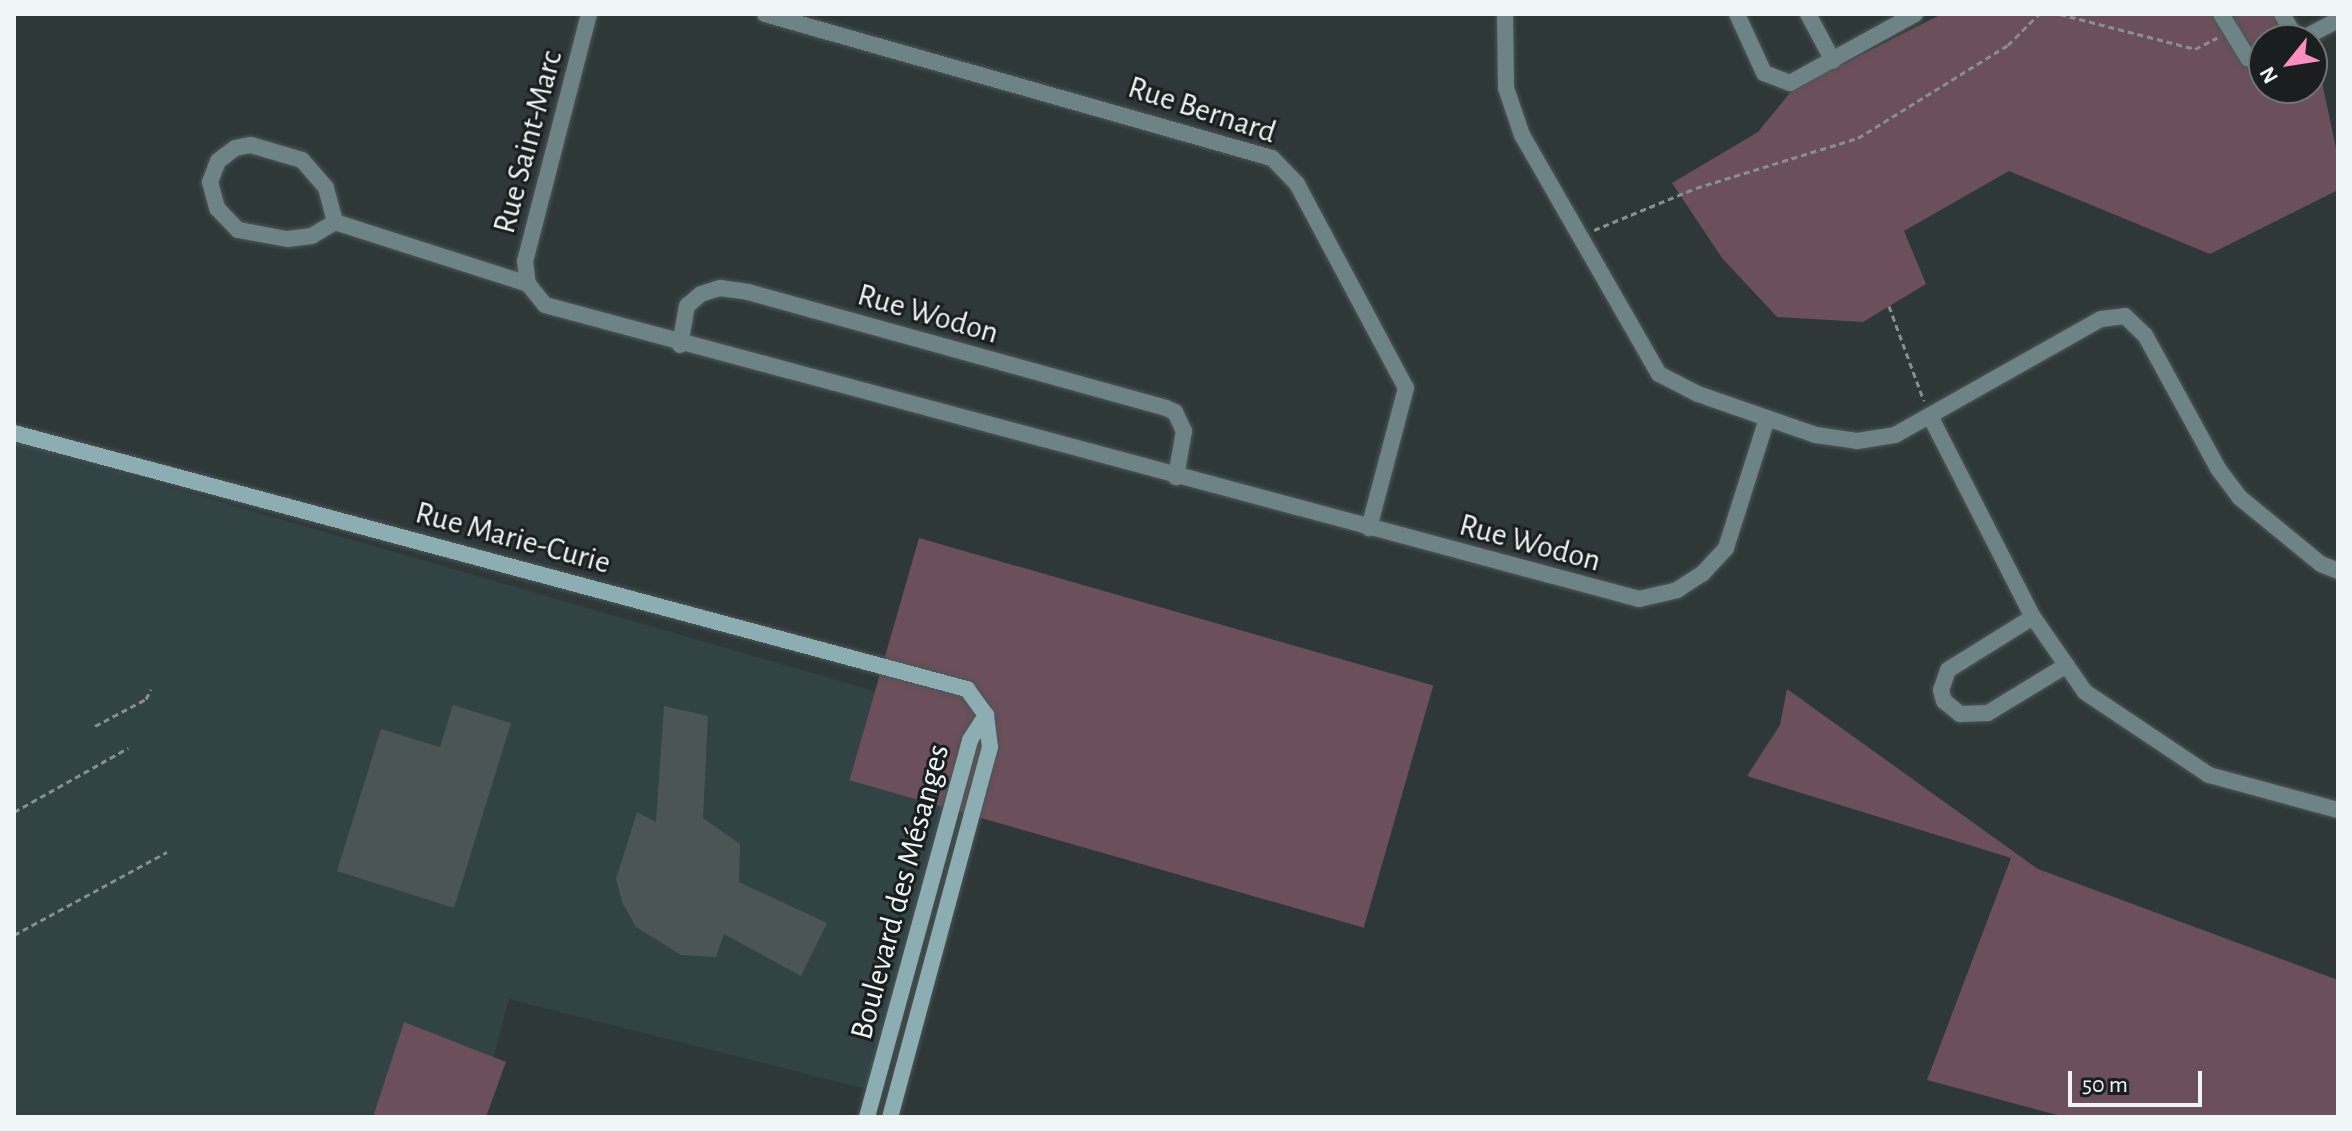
<!DOCTYPE html>
<meta charset="utf-8">
<style>
body{margin:0}
#map{position:relative;width:2352px;height:1131px;overflow:hidden;background:#2e3839;font-family:"Alegreya Sans",sans-serif}
div>[style]{position:absolute}
.built>*{inset:0;background:#314345}
.green>*{inset:0;background:#6b4f5a;transform-origin:0 0}
.building>*{inset:0;background:#4b5556}
.path>*{height:3px;margin-top:-1.5px;transform-origin:0;background:repeating-linear-gradient(90deg,#878f90 0 6px,transparent 0 10px)}
.roads{filter:drop-shadow(0 0 2px #4d5657) drop-shadow(0 0 2px #4d5657)}
.street>*{height:16px;margin:-8px;padding:0 8px;transform-origin:8px;border-radius:8px;background:#6e8385}
.secondary>*{height:16px;margin:-8px;padding:0 8px;transform-origin:8px;border-radius:8px;background:#8caeb2}
span{translate:-50% -50%;white-space:nowrap;text-align:center;line-height:1.15;-webkit-text-stroke:6px #1a1e1e;paint-order:stroke}
.street-label{font-size:32px;color:#eff5f5}
.frame{position:absolute;inset:0;border:16px solid #eff5f5;pointer-events:none}
.north{position:absolute;left:2248px;top:24px;width:80px;height:80px;box-sizing:border-box;background:#1a1e1e;border:2px solid #6f7474;border-radius:50%;rotate:240deg;font-size:22px;font-weight:700;line-height:32px;text-align:center;color:#eff5f5}
.north::after{content:'';display:block;margin:auto;width:28px;height:36px;background:#fd8ec0;clip-path:polygon(50% 0,100% 100%,50% 72%,0 100%)}
.scale{position:absolute;left:2068px;top:1071px;width:134px;height:36px;box-sizing:border-box;border:4px solid #eff5f5;border-top:0;padding-left:10px;font-size:24px;line-height:28px;white-space:nowrap;color:#eff5f5;-webkit-text-stroke:6px #1a1e1e;paint-order:stroke}
</style>
<div id="map">
<div class="built">
<div style="clip-path:polygon(14px 442px,971px 719px,866px 1089px,509px 999px,478px 1117px,14px 1117px)"></div>
</div>
<div class="green">
<div style="clip-path:polygon(1942px 14px,2282px 14px,2301px 40px,2264px 40px,2264px 88px,2312px 88px,2312px 55px,2318px 63px,2338px 158px,2338px 190px,2210px 254px,2009px 171px,1904px 231px,1926px 284px,1863px 322px,1777px 317px,1722px 258px,1672px 183px,1758px 132px,1793px 89px)"></div>
<div style="left:919px;top:538px;width:535px;height:252px;rotate:16deg"></div>
<div style="clip-path:polygon(1787px 689px,2038px 869px,2338px 980px,2338px 1117px,2065px 1117px,1927px 1080px,2011px 858px,1747px 776px,1780px 725px)"></div>
<div style="clip-path:polygon(404px 1022px,506px 1062px,486px 1117px,373px 1117px)"></div>
</div>
<div class="building">
<div style="clip-path:polygon(453px 705px,511px 723px,454px 908px,337px 871px,381px 729px,440px 747px)"></div>
<div style="clip-path:polygon(664px 706px,708px 716px,703px 818px,740px 844px,739px 882px,827px 923px,801px 976px,724px 934px,716px 957px,681px 955px,636px 927px,622px 902px,616px 879px,637px 812px,656px 822px)"></div>
</div>
<div class="path">
<div style="left:2060px;top:14px;width:139px;rotate:14.5deg"></div>
<div style="left:2195px;top:49px;width:25px;rotate:-27deg"></div>
<div style="left:1594px;top:230px;width:110px;rotate:-22.4deg"></div>
<div style="left:1696px;top:188px;width:170px;rotate:-17.2deg"></div>
<div style="left:1858px;top:138px;width:176px;rotate:-31.8deg"></div>
<div style="left:2008px;top:45px;width:44px;rotate:-45deg"></div>
<div style="left:1889px;top:306px;width:101px;rotate:69.8deg"></div>
<div style="left:95px;top:726px;width:58px;rotate:-27.9deg"></div>
<div style="left:146px;top:699px;width:11px;rotate:-63deg"></div>
<div style="left:14px;top:812px;width:131px;rotate:-29.3deg"></div>
<div style="left:14px;top:935px;width:174px;rotate:-28.5deg"></div>
</div>
<div class="roads">
<div class="street">
<div style="left:589px;top:14px;width:255px;rotate:104.5deg"></div>
<div style="left:525px;top:261px;width:23px;rotate:83deg"></div>
<div style="left:528px;top:284px;width:27px;rotate:51deg"></div>
<div style="left:545px;top:305px;width:1133px;rotate:15.04deg"></div>
<div style="left:1639px;top:599px;width:39px;rotate:-13deg"></div>
<div style="left:1677px;top:590px;width:30px;rotate:-33deg"></div>
<div style="left:1702px;top:574px;width:35px;rotate:-47deg"></div>
<div style="left:1726px;top:548px;width:135px;rotate:-72.4deg"></div>
<div style="left:765px;top:14px;width:527px;rotate:15.86deg"></div>
<div style="left:1272px;top:158px;width:36px;rotate:46deg"></div>
<div style="left:1297px;top:184px;width:231px;rotate:61.9deg"></div>
<div style="left:1406px;top:388px;width:145px;rotate:104.8deg"></div>
<div style="left:1505px;top:14px;width:74px;rotate:89.2deg"></div>
<div style="left:1506px;top:88px;width:50px;rotate:71.2deg"></div>
<div style="left:1522px;top:135px;width:275px;rotate:60.2deg"></div>
<div style="left:1659px;top:374px;width:44px;rotate:27.1deg"></div>
<div style="left:1698px;top:394px;width:125px;rotate:19.2deg"></div>
<div style="left:1816px;top:435px;width:41px;rotate:8.3deg"></div>
<div style="left:1857px;top:441px;width:38px;rotate:-9deg"></div>
<div style="left:1895px;top:435px;width:236px;rotate:-29.4deg"></div>
<div style="left:2101px;top:319px;width:24px;rotate:-7deg"></div>
<div style="left:2125px;top:316px;width:28px;rotate:44deg"></div>
<div style="left:2145px;top:335px;width:154px;rotate:61.3deg"></div>
<div style="left:2219px;top:470px;width:34px;rotate:53deg"></div>
<div style="left:2239px;top:497px;width:106px;rotate:39.3deg"></div>
<div style="left:2321px;top:564px;width:18px;rotate:22deg"></div>
<div style="left:1737px;top:14px;width:65px;rotate:65.4deg"></div>
<div style="left:1764px;top:73px;width:28px;rotate:21deg"></div>
<div style="left:1790px;top:83px;width:143px;rotate:-28.9deg"></div>
<div style="left:1808px;top:14px;width:53px;rotate:62deg"></div>
<div style="left:2221px;top:14px;width:52px;rotate:58.5deg"></div>
<div style="left:2248px;top:58px;width:16px;rotate:4deg"></div>
<div style="left:2282px;top:14px;width:30px;rotate:60deg"></div>
<div style="left:2300px;top:40px;width:43px;rotate:-27.8deg"></div>
<div style="left:251px;top:145px;width:53px;rotate:16.4deg"></div>
<div style="left:302px;top:160px;width:37px;rotate:49deg"></div>
<div style="left:326px;top:188px;width:35px;rotate:75deg"></div>
<div style="left:335px;top:222px;width:27px;rotate:149deg"></div>
<div style="left:312px;top:236px;width:25px;rotate:173deg"></div>
<div style="left:287px;top:239px;width:50px;rotate:-169.6deg"></div>
<div style="left:238px;top:230px;width:30px;rotate:-134deg"></div>
<div style="left:217px;top:208px;width:27px;rotate:-105deg"></div>
<div style="left:210px;top:182px;width:22px;rotate:-69deg"></div>
<div style="left:218px;top:161px;width:21px;rotate:-37deg"></div>
<div style="left:235px;top:148px;width:16px;rotate:-11deg"></div>
<div style="left:335px;top:222px;width:203px;rotate:17.8deg"></div>
<div style="left:680px;top:345px;width:40px;rotate:-80deg"></div>
<div style="left:687px;top:306px;width:18px;rotate:-41deg"></div>
<div style="left:701px;top:294px;width:20px;rotate:-18deg"></div>
<div style="left:720px;top:288px;width:28px;rotate:8deg"></div>
<div style="left:748px;top:292px;width:434px;rotate:15.5deg"></div>
<div style="left:1166px;top:408px;width:10px;rotate:24deg"></div>
<div style="left:1175px;top:412px;width:21px;rotate:65deg"></div>
<div style="left:1184px;top:431px;width:47px;rotate:99.9deg"></div>
<div style="left:1930px;top:416px;width:226px;rotate:62.9deg"></div>
<div style="left:2033px;top:617px;width:91px;rotate:55.3deg"></div>
<div style="left:2085px;top:692px;width:149px;rotate:33.8deg"></div>
<div style="left:2209px;top:775px;width:134px;rotate:15.2deg"></div>
<div style="left:2033px;top:617px;width:100px;rotate:148.1deg"></div>
<div style="left:1948px;top:670px;width:21px;rotate:109deg"></div>
<div style="left:1941px;top:690px;width:11px;rotate:75deg"></div>
<div style="left:1944px;top:701px;width:21px;rotate:39deg"></div>
<div style="left:1960px;top:714px;width:28px;rotate:-2deg"></div>
<div style="left:1988px;top:713px;width:92px;rotate:-31.3deg"></div>
</div>
<div class="secondary">
<div style="left:14px;top:433px;width:987px;rotate:15.04deg"></div>
<div style="left:967px;top:689px;width:32px;rotate:54deg"></div>
<div style="left:986px;top:715px;width:32px;rotate:83deg"></div>
<div style="left:990px;top:747px;width:383px;rotate:105.1deg"></div>
<div style="left:867px;top:1117px;width:391px;rotate:-74.7deg"></div>
<div style="left:970px;top:740px;width:30px;rotate:-57deg"></div>
</div>
</div>
<div class="street-label">
<span style="left:1202px;top:110px;rotate:18deg">Rue Bernard</span>
<span style="left:528px;top:142px;rotate:-75deg">Rue Saint-Marc</span>
<span style="left:928px;top:314px;rotate:16deg">Rue Wodon</span>
<span style="left:513px;top:538px;rotate:15deg">Rue Marie-Curie</span>
<span style="left:1530px;top:543px;rotate:15deg">Rue Wodon</span>
<span style="left:900px;top:892px;rotate:-75deg">Boulevard des Mésanges</span>
</div>
<div class="frame"></div>
<div class="north">N</div>
<div class="scale">50 m</div>
</div>
